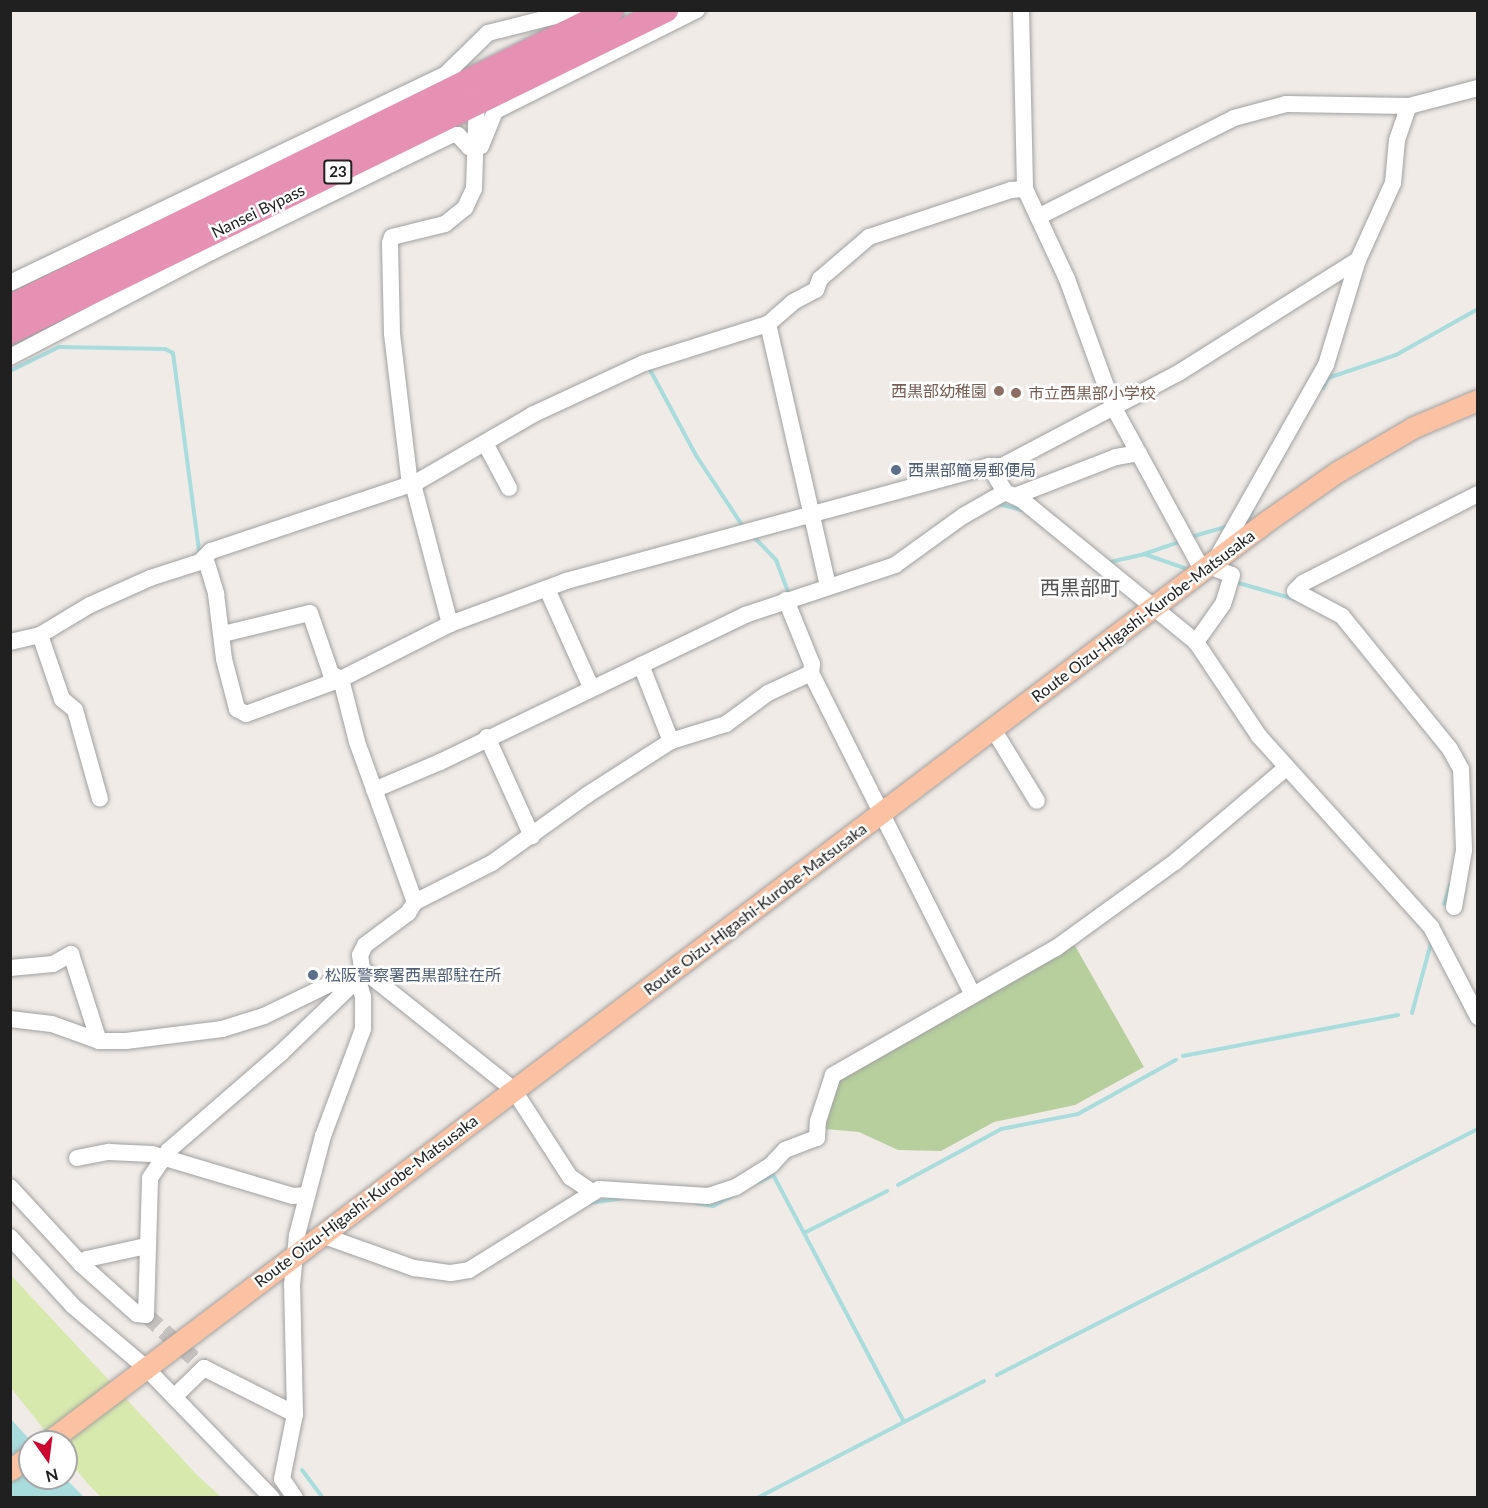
<!DOCTYPE html>
<meta charset="utf-8">
<style>
body{margin:0}
#map{position:relative;width:1488px;height:1508px;overflow:hidden;background:#f0ebe7;font-family:Lato,"Noto Sans JP",sans-serif}
div>[style]{position:absolute}
.grass>*{inset:0;background:#d8e9ae}
.forest>*{inset:0;background:#b6cf9d}
.water>*{inset:0;background:#a8dcdd}
.stream>*{height:4px;margin:-2px;padding:0 2px;transform-origin:2px;border-radius:2px;background:#a8dcdd}
.minor-tunnel>*{height:16px;margin-top:-8px;transform-origin:0;background:repeating-linear-gradient(90deg,#c6c2bf 0 16px,transparent 0 24px)}
.roads{filter:drop-shadow(0 0 2px #a1a1a1) drop-shadow(0 0 2px #a1a1a1)}
.minor>*{height:16px;margin:-8px;padding:0 8px;transform-origin:8px;border-radius:8px;background:#fff}
.major>*{height:21px;margin:-10.5px;padding:0 10.5px;transform-origin:10.5px;border-radius:10.5px;background:#fac1a2}
.highway>*{height:24px;margin:-12px;padding:0 12px;transform-origin:12px;border-radius:12px;background:#e691b3}
.dots>*{width:16px;height:16px;translate:-50% -50%;box-sizing:border-box;border:3px solid #fff;border-radius:50%}
span{translate:-50% -50%;white-space:nowrap;text-align:center;line-height:1.15;-webkit-text-stroke:5px #fff;paint-order:stroke}
.shield-label span{padding:2px 4px;background:#fff;border:2px solid;border-radius:4px;-webkit-text-stroke-width:0}
.shield-label{font-size:15px;color:#202020;font-weight:700}
.street-label{font-size:16px;color:#202020}
.education-label{font-size:16px;color:#785e54}
.right{translate:-100% -50%;text-align:right}
.left{translate:0 -50%;text-align:left}
.service-label{font-size:16px;color:#4e5e75}
.quarter-label{font-size:20px;color:#535353}
.frame{position:absolute;inset:0;border:12px solid #202020;pointer-events:none}
.north{position:absolute;left:18px;top:1430px;width:60px;height:60px;box-sizing:border-box;background:#fff;border:2px solid #a6a6a6;border-radius:50%;rotate:166deg;font-size:16px;font-weight:700;line-height:24px;text-align:center;color:#202020}
.north::after{content:'';display:block;margin:auto;width:21px;height:27px;background:#cc042f;clip-path:polygon(50% 0,100% 100%,50% 72%,0 100%)}
</style>
<div id="map">
<div class="grass">
<div style="clip-path:polygon(10px 1274px,198px 1476px,221px 1497px,101px 1497px,88px 1484px,66px 1457px,66px 1442px,54px 1442px,11px 1388px)"></div>
</div>
<div class="forest">
<div style="clip-path:polygon(1074px 944px,1144px 1067px,1075px 1105px,994px 1122px,941px 1151px,898px 1150px,859px 1132px,825px 1129px,838px 1081px)"></div>
</div>
<div class="water">
<div style="clip-path:polygon(10px 1418px,32px 1442px,30px 1478px,65px 1478px,84px 1497px,11px 1497px)"></div>
</div>
<div class="stream">
<div style="left:649px;top:368px;width:101px;rotate:61.7deg"></div>
<div style="left:697px;top:457px;width:85px;rotate:56.5deg"></div>
<div style="left:10px;top:371px;width:55px;rotate:-26.1deg"></div>
<div style="left:59px;top:347px;width:106px;rotate:1.1deg"></div>
<div style="left:165px;top:349px;width:9px;rotate:27deg"></div>
<div style="left:173px;top:353px;width:200px;rotate:82.5deg"></div>
<div style="left:1323px;top:388px;width:11px;rotate:-63deg"></div>
<div style="left:1328px;top:378px;width:72px;rotate:-18.7deg"></div>
<div style="left:1396px;top:355px;width:94px;rotate:-29.3deg"></div>
<div style="left:998px;top:504px;width:25px;rotate:14deg"></div>
<div style="left:1245px;top:525px;width:15px;rotate:-62deg"></div>
<div style="left:752px;top:535px;width:35px;rotate:46deg"></div>
<div style="left:776px;top:560px;width:39px;rotate:69deg"></div>
<div style="left:1194px;top:536px;width:32px;rotate:-16deg"></div>
<div style="left:1144px;top:554px;width:36px;rotate:-19deg"></div>
<div style="left:1106px;top:563px;width:39px;rotate:-13deg"></div>
<div style="left:1144px;top:554px;width:49px;rotate:19.2deg"></div>
<div style="left:1235px;top:582px;width:61px;rotate:16.1deg"></div>
<div style="left:1444px;top:904px;width:20px;rotate:-72deg"></div>
<div style="left:1412px;top:1013px;width:73px;rotate:-74.8deg"></div>
<div style="left:1183px;top:1056px;width:219px;rotate:-10.8deg"></div>
<div style="left:898px;top:1185px;width:117px;rotate:-28.5deg"></div>
<div style="left:1001px;top:1129px;width:78px;rotate:-11deg"></div>
<div style="left:1078px;top:1114px;width:112px;rotate:-28.9deg"></div>
<div style="left:589px;top:1203px;width:34px;rotate:-8deg"></div>
<div style="left:696px;top:1203px;width:17px;rotate:10deg"></div>
<div style="left:713px;top:1206px;width:24px;rotate:-28deg"></div>
<div style="left:806px;top:1232px;width:91px;rotate:-26.8deg"></div>
<div style="left:997px;top:1375px;width:540px;rotate:-27.09deg"></div>
<div style="left:904px;top:1422px;width:90px;rotate:-27.1deg"></div>
<div style="left:302px;top:1470px;width:35px;rotate:53deg"></div>
<div style="left:757px;top:1498px;width:165px;rotate:-27.3deg"></div>
<div style="left:904px;top:1422px;width:280px;rotate:-117.9deg"></div>
<div style="left:773px;top:1175px;width:16px;rotate:153deg"></div>
</div>
<div class="minor-tunnel">
<div style="left:146px;top:1315px;width:79px;rotate:42.4deg"></div>
</div>
<div class="roads">
<div class="minor">
<div style="left:1021px;top:10px;width:179px;rotate:88.7deg"></div>
<div style="left:1025px;top:189px;width:99px;rotate:65deg"></div>
<div style="left:1067px;top:279px;width:137px;rotate:70deg"></div>
<div style="left:1114px;top:408px;width:175px;rotate:61.4deg"></div>
<div style="left:1198px;top:562px;width:36px;rotate:21deg"></div>
<div style="left:1232px;top:575px;width:30px;rotate:107deg"></div>
<div style="left:1223px;top:604px;width:47px;rotate:125.4deg"></div>
<div style="left:1038px;top:217px;width:220px;rotate:-26.8deg"></div>
<div style="left:1234px;top:118px;width:54px;rotate:-15.1deg"></div>
<div style="left:1286px;top:104px;width:123px;rotate:0.9deg"></div>
<div style="left:1409px;top:106px;width:71px;rotate:-14.6deg"></div>
<div style="left:10px;top:283px;width:484px;rotate:-25.6deg"></div>
<div style="left:446px;top:74px;width:59px;rotate:-44.3deg"></div>
<div style="left:488px;top:33px;width:94px;rotate:-14.2deg"></div>
<div style="left:768px;top:324px;width:268px;rotate:77.1deg"></div>
<div style="left:10px;top:357px;width:227px;rotate:-27.6deg"></div>
<div style="left:211px;top:252px;width:267px;rotate:-26deg"></div>
<div style="left:451px;top:135px;width:7px"></div>
<div style="left:458px;top:135px;width:16px;rotate:47deg"></div>
<div style="left:469px;top:147px;width:12px;rotate:-5deg"></div>
<div style="left:481px;top:146px;width:38px;rotate:-68deg"></div>
<div style="left:495px;top:111px;width:226px;rotate:-26.6deg"></div>
<div style="left:485px;top:443px;width:51px;rotate:61.9deg"></div>
<div style="left:989px;top:466px;width:31px;rotate:58deg"></div>
<div style="left:1005px;top:492px;width:19px;rotate:25deg"></div>
<div style="left:1022px;top:500px;width:225px;rotate:39.2deg"></div>
<div style="left:1196px;top:642px;width:113px;rotate:56.2deg"></div>
<div style="left:1259px;top:736px;width:257px;rotate:48deg"></div>
<div style="left:1431px;top:927px;width:102px;rotate:62.4deg"></div>
<div style="left:413px;top:484px;width:145px;rotate:75.2deg"></div>
<div style="left:410px;top:485px;width:153px;rotate:-96.8deg"></div>
<div style="left:392px;top:333px;width:90px;rotate:-91.3deg"></div>
<div style="left:390px;top:243px;width:6px;rotate:-72deg"></div>
<div style="left:392px;top:237px;width:55px;rotate:-13.8deg"></div>
<div style="left:445px;top:224px;width:26px;rotate:-39deg"></div>
<div style="left:465px;top:208px;width:21px;rotate:-65deg"></div>
<div style="left:474px;top:189px;width:93px;rotate:-88.2deg"></div>
<div style="left:1015px;top:496px;width:108px;rotate:-21.1deg"></div>
<div style="left:1116px;top:457px;width:23px;rotate:-10deg"></div>
<div style="left:1219px;top:554px;width:217px;rotate:-60.5deg"></div>
<div style="left:1326px;top:365px;width:110px;rotate:-73.1deg"></div>
<div style="left:1358px;top:260px;width:85px;rotate:-65.6deg"></div>
<div style="left:1393px;top:183px;width:43px;rotate:-84.7deg"></div>
<div style="left:1397px;top:140px;width:36px;rotate:-71deg"></div>
<div style="left:205px;top:557px;width:39px;rotate:73deg"></div>
<div style="left:216px;top:594px;width:65px;rotate:83deg"></div>
<div style="left:224px;top:659px;width:52px;rotate:75.4deg"></div>
<div style="left:237px;top:709px;width:10px;rotate:29deg"></div>
<div style="left:246px;top:714px;width:101px;rotate:-20.2deg"></div>
<div style="left:341px;top:679px;width:122px;rotate:-26.8deg"></div>
<div style="left:450px;top:624px;width:124px;rotate:-20.3deg"></div>
<div style="left:566px;top:581px;width:438px;rotate:-15.2deg"></div>
<div style="left:989px;top:466px;width:13px"></div>
<div style="left:1002px;top:466px;width:201px;rotate:-27.8deg"></div>
<div style="left:1180px;top:372px;width:210px;rotate:-32.2deg"></div>
<div style="left:547px;top:589px;width:107px;rotate:65.8deg"></div>
<div style="left:786px;top:600px;width:69px;rotate:67.9deg"></div>
<div style="left:812px;top:664px;width:9px;rotate:96deg"></div>
<div style="left:811px;top:673px;width:360px;rotate:63.3deg"></div>
<div style="left:223px;top:634px;width:89px;rotate:-13.6deg"></div>
<div style="left:310px;top:613px;width:65px;rotate:71deg"></div>
<div style="left:331px;top:674px;width:11px;rotate:27deg"></div>
<div style="left:40px;top:635px;width:68px;rotate:71deg"></div>
<div style="left:62px;top:699px;width:17px;rotate:40deg"></div>
<div style="left:75px;top:710px;width:92px;rotate:74.3deg"></div>
<div style="left:10px;top:642px;width:31px;rotate:-13deg"></div>
<div style="left:40px;top:635px;width:58px;rotate:-31deg"></div>
<div style="left:90px;top:605px;width:66px;rotate:-24.2deg"></div>
<div style="left:150px;top:578px;width:52px;rotate:-17.7deg"></div>
<div style="left:200px;top:562px;width:16px;rotate:-45deg"></div>
<div style="left:211px;top:551px;width:217px;rotate:-18.5deg"></div>
<div style="left:417px;top:482px;width:133px;rotate:-30.2deg"></div>
<div style="left:532px;top:415px;width:123px;rotate:-24.9deg"></div>
<div style="left:644px;top:363px;width:130px;rotate:-17.5deg"></div>
<div style="left:768px;top:324px;width:33px;rotate:-41deg"></div>
<div style="left:793px;top:302px;width:26px;rotate:-28deg"></div>
<div style="left:816px;top:290px;width:12px;rotate:-70deg"></div>
<div style="left:820px;top:279px;width:65px;rotate:-40.6deg"></div>
<div style="left:869px;top:237px;width:150px;rotate:-18.3deg"></div>
<div style="left:1011px;top:190px;width:14px;rotate:-4deg"></div>
<div style="left:641px;top:665px;width:82px;rotate:68.5deg"></div>
<div style="left:341px;top:679px;width:65px;rotate:75.7deg"></div>
<div style="left:357px;top:742px;width:170px;rotate:70.1deg"></div>
<div style="left:993px;top:729px;width:84px;rotate:58.6deg"></div>
<div style="left:487px;top:737px;width:109px;rotate:65.6deg"></div>
<div style="left:374px;top:790px;width:72px;rotate:-23deg"></div>
<div style="left:440px;top:762px;width:339px;rotate:-25.7deg"></div>
<div style="left:745px;top:615px;width:158px;rotate:-18.4deg"></div>
<div style="left:895px;top:565px;width:84px;rotate:-35.8deg"></div>
<div style="left:963px;top:516px;width:48px;rotate:-29.7deg"></div>
<div style="left:1454px;top:907px;width:58px;rotate:-80deg"></div>
<div style="left:1464px;top:850px;width:81px;rotate:-92.1deg"></div>
<div style="left:1461px;top:769px;width:23px;rotate:-119deg"></div>
<div style="left:1450px;top:749px;width:171px;rotate:-129.1deg"></div>
<div style="left:1342px;top:616px;width:53px;rotate:-152deg"></div>
<div style="left:1295px;top:591px;width:11px;rotate:-45deg"></div>
<div style="left:1303px;top:583px;width:196px;rotate:-27deg"></div>
<div style="left:10px;top:968px;width:43px;rotate:-5.3deg"></div>
<div style="left:53px;top:964px;width:21px;rotate:-29deg"></div>
<div style="left:71px;top:954px;width:91px;rotate:72.2deg"></div>
<div style="left:362px;top:969px;width:193px;rotate:38.5deg"></div>
<div style="left:513px;top:1089px;width:105px;rotate:57.1deg"></div>
<div style="left:570px;top:1177px;width:27px;rotate:34deg"></div>
<div style="left:10px;top:1019px;width:42px;rotate:6.8deg"></div>
<div style="left:52px;top:1024px;width:50px;rotate:19.9deg"></div>
<div style="left:99px;top:1041px;width:27px"></div>
<div style="left:126px;top:1041px;width:97px;rotate:-7.1deg"></div>
<div style="left:222px;top:1029px;width:44px;rotate:-17.2deg"></div>
<div style="left:264px;top:1016px;width:73px;rotate:-25.9deg"></div>
<div style="left:330px;top:984px;width:28px;rotate:-10deg"></div>
<div style="left:77px;top:1158px;width:33px;rotate:-11deg"></div>
<div style="left:109px;top:1152px;width:43px;rotate:2.7deg"></div>
<div style="left:152px;top:1154px;width:147px;rotate:16.6deg"></div>
<div style="left:293px;top:1196px;width:13px;rotate:-4deg"></div>
<div style="left:10px;top:1187px;width:105px;rotate:47.3deg"></div>
<div style="left:81px;top:1264px;width:75px;rotate:41.8deg"></div>
<div style="left:137px;top:1314px;width:9px;rotate:6deg"></div>
<div style="left:146px;top:1315px;width:137px;rotate:-88.3deg"></div>
<div style="left:150px;top:1178px;width:34px;rotate:-56deg"></div>
<div style="left:169px;top:1150px;width:148px;rotate:-40.9deg"></div>
<div style="left:281px;top:1053px;width:107px;rotate:-43.9deg"></div>
<div style="left:358px;top:979px;width:11px;rotate:-68deg"></div>
<div style="left:362px;top:969px;width:14px;rotate:-98deg"></div>
<div style="left:360px;top:955px;width:11px;rotate:-63deg"></div>
<div style="left:365px;top:945px;width:54px;rotate:-36.7deg"></div>
<div style="left:408px;top:913px;width:13px;rotate:-58deg"></div>
<div style="left:415px;top:902px;width:86px;rotate:-26.9deg"></div>
<div style="left:492px;top:863px;width:117px;rotate:-35.6deg"></div>
<div style="left:587px;top:795px;width:100px;rotate:-32.7deg"></div>
<div style="left:671px;top:741px;width:58px;rotate:-17.2deg"></div>
<div style="left:726px;top:724px;width:52px;rotate:-36.4deg"></div>
<div style="left:768px;top:693px;width:47px;rotate:-24.9deg"></div>
<div style="left:324px;top:1236px;width:96px;rotate:19.6deg"></div>
<div style="left:414px;top:1268px;width:37px;rotate:8deg"></div>
<div style="left:451px;top:1273px;width:18px;rotate:-9deg"></div>
<div style="left:469px;top:1270px;width:153px;rotate:-31.9deg"></div>
<div style="left:599px;top:1189px;width:109px;rotate:3.7deg"></div>
<div style="left:708px;top:1196px;width:29px;rotate:-18deg"></div>
<div style="left:736px;top:1187px;width:41px;rotate:-32.2deg"></div>
<div style="left:771px;top:1165px;width:21px;rotate:-47deg"></div>
<div style="left:785px;top:1150px;width:34px;rotate:-21deg"></div>
<div style="left:817px;top:1138px;width:17px;rotate:-87deg"></div>
<div style="left:818px;top:1121px;width:48px;rotate:-71.9deg"></div>
<div style="left:833px;top:1075px;width:257px;rotate:-29.7deg"></div>
<div style="left:1056px;top:948px;width:147px;rotate:-35.9deg"></div>
<div style="left:1175px;top:862px;width:145px;rotate:-40.3deg"></div>
<div style="left:10px;top:1237px;width:93px;rotate:47.6deg"></div>
<div style="left:73px;top:1306px;width:96px;rotate:40.3deg"></div>
<div style="left:146px;top:1368px;width:181px;rotate:45.9deg"></div>
<div style="left:81px;top:1264px;width:8px;rotate:-40deg"></div>
<div style="left:87px;top:1259px;width:60px;rotate:-12.4deg"></div>
<div style="left:174px;top:1397px;width:42px;rotate:-44deg"></div>
<div style="left:204px;top:1368px;width:102px;rotate:26.8deg"></div>
<div style="left:295px;top:1498px;width:23px;rotate:-124deg"></div>
<div style="left:282px;top:1479px;width:66px;rotate:-78.7deg"></div>
<div style="left:295px;top:1414px;width:129px;rotate:-91.3deg"></div>
<div style="left:292px;top:1285px;width:50px;rotate:-84.3deg"></div>
<div style="left:297px;top:1235px;width:102px;rotate:-75.3deg"></div>
<div style="left:323px;top:1136px;width:114px;rotate:-69.5deg"></div>
<div style="left:363px;top:1029px;width:32px;rotate:-90deg"></div>
<div style="left:363px;top:997px;width:19px;rotate:-106deg"></div>
</div>
<div class="major">
<div style="left:48px;top:1442px;width:1528px;rotate:-37.07deg"></div>
<div style="left:1267px;top:521px;width:85px;rotate:-35deg"></div>
<div style="left:1337px;top:472px;width:89px;rotate:-30.3deg"></div>
<div style="left:1414px;top:427px;width:69px;rotate:-22.9deg"></div>
<div style="left:10px;top:1470px;width:25px;rotate:-37deg"></div>
</div>
<div class="highway">
<div style="left:10px;top:307px;width:671px;rotate:-26.26deg"></div>
<div style="left:10px;top:332px;width:731px;rotate:-26.14deg"></div>
</div>
</div>
<div class="dots">
<div style="left:999px;top:391px;background:#8d6e63"></div>
<div style="left:1016px;top:393px;background:#8d6e63"></div>
<div style="left:896px;top:470px;background:#5c6f8a"></div>
<div style="left:313px;top:975px;background:#5c6f8a"></div>
</div>
<div class="shield-label">
<span style="left:338px;top:172px">23</span>
</div>
<div class="street-label">
<span style="left:258px;top:211px;rotate:-26deg">Nansei Bypass</span>
<span style="left:1143px;top:616px;rotate:-37deg">Route Oizu-Higashi-Kurobe-Matsusaka</span>
<span style="left:755px;top:909px;rotate:-37deg">Route Oizu-Higashi-Kurobe-Matsusaka</span>
<span style="left:366px;top:1201px;rotate:-37deg">Route Oizu-Higashi-Kurobe-Matsusaka</span>
</div>
<div class="education-label">
<span class="right" style="left:987px;top:391px">西黒部幼稚園</span>
<span class="left" style="left:1028px;top:393px">市立西黒部小学校</span>
</div>
<div class="service-label">
<span class="left" style="left:908px;top:470px">西黒部簡易郵便局</span>
<span class="left" style="left:325px;top:975px">松阪警察署西黒部駐在所</span>
</div>
<div class="quarter-label">
<span style="left:1080px;top:587px">西黒部町</span>
</div>
<div class="frame"></div>
<div class="north">N</div>
</div>
